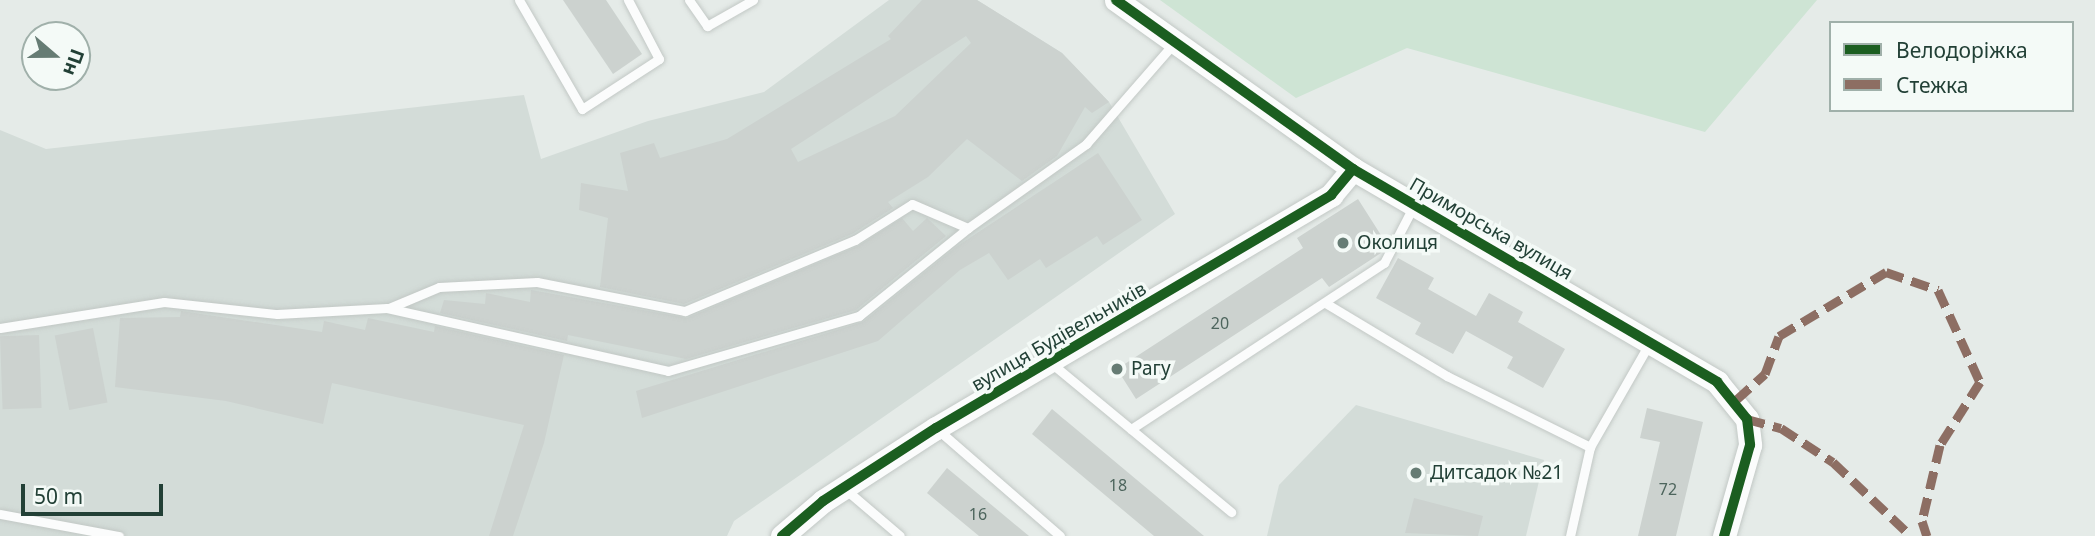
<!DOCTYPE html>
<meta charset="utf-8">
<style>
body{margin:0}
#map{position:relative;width:2095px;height:536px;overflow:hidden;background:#e5ebe8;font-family:"Noto Sans",sans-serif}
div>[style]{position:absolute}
.built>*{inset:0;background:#d3dcd8}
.green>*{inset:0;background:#cee4d4}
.building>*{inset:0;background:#ccd2cf;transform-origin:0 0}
.roads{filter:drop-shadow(0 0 2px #c2c8c5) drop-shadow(0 0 2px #c2c8c5)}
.service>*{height:9px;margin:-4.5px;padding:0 4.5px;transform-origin:4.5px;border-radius:4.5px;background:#fbfcfc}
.tertiary>*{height:23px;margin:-11.5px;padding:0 11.5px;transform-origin:11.5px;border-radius:11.5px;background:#fbfcfc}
.quiet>*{height:9px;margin-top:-4.5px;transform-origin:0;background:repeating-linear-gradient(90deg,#8d6e63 0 18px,transparent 0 27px)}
.cycleway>*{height:10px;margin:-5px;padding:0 5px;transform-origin:5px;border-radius:5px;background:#1b5e20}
.dots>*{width:19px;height:19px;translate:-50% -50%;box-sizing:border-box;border:4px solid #f4faf7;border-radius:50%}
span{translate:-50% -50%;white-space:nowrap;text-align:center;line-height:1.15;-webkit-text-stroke:7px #f4faf7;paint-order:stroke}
.number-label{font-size:16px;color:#4d655d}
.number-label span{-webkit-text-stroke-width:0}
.street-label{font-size:19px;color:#224036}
.poi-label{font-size:19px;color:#224036}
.left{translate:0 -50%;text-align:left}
.legend{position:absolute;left:1829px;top:21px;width:245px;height:91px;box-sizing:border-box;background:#f4faf7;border:2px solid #a0b0aa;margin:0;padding:9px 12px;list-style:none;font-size:21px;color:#224036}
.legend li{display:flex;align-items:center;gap:14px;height:35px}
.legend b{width:35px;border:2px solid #a0b0aa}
.north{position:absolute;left:21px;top:21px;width:70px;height:70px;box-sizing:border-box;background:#f4faf7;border:2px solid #a0b0aa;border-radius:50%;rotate:110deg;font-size:19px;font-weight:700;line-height:28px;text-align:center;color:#224036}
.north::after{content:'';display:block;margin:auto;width:24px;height:32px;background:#667c74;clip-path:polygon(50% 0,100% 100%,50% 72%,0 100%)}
.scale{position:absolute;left:21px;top:484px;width:142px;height:32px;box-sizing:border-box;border:4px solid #224036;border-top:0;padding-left:9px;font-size:21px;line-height:24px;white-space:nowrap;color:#224036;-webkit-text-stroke:5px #f4faf7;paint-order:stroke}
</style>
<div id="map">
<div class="built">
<div style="clip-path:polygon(889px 0,977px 0,1062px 53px,1109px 102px,1175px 214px,734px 521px,727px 536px,0 536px,0 130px,46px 149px,524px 95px,541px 159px,648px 121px,764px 92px)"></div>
<div style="clip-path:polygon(1356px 405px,1544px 460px,1526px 536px,1267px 536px,1279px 485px)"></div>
</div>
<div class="green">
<div style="clip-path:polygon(1160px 0,1817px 0,1705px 132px,1407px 48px,1296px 98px)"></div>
</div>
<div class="building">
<div style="clip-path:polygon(563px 0,606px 0,642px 54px,613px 74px)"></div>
<div style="clip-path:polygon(evenodd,922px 0,977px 0,1062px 53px,1109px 102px,1092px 113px,1085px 107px,1057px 156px,1022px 181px,967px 139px,928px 177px,888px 202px,893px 208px,852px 234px,684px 304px,600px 287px,608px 218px,579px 210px,581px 183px,628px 191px,620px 153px,654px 143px,660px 158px,727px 139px,891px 39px,888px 36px,922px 0,966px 36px,971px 43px,895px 116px,798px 162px,791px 149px,966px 36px)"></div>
<div style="clip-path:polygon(1098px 153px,1142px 220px,1103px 245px,1097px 236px,1046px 268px,1040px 259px,1008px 280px,989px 253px,960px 270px,878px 341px,642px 418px,636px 391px,863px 322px,956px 247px)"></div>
<div style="clip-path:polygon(1358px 199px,1386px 243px,1381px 253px,1329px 287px,1322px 278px,1136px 399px,1117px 369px,1303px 248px,1297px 238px)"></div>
<div style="clip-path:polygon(902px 218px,913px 231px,927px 218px,946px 236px,856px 310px,686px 359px,568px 335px,567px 341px,440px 313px,444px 300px,485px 304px,486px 293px,530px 302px,531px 290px,687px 318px,858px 246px)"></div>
<div style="clip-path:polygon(1398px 258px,1434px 278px,1428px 289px,1476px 316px,1489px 293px,1523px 312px,1518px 322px,1565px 349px,1543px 388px,1507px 368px,1513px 357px,1466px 331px,1453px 354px,1415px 334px,1421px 323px,1376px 298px)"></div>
<div style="clip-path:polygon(181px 311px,322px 332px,324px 321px,365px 330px,368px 318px,434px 332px,435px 326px,564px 355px,544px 443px,513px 536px,489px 536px,524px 425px,332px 383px,323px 424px,226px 401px,115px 387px,120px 318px,180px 317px)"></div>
<div style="left:93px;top:328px;width:76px;height:39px;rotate:79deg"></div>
<div style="left:39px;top:335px;width:73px;height:39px;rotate:88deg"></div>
<div style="clip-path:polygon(1647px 408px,1703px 422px,1676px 536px,1638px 536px,1660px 442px,1640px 438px)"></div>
<div style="clip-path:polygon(1052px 409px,1204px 536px,1154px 536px,1032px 434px)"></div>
<div style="clip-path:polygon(947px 468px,1029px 536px,979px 536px,927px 493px)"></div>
<div style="clip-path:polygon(1414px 498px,1483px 516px,1478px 536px,1405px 533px)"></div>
</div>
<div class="roads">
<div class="service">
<div style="left:519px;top:0;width:126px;rotate:60deg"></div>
<div style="left:582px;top:109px;width:92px;rotate:-33deg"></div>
<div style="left:659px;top:59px;width:67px;rotate:-117.7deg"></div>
<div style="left:689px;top:0;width:32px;rotate:55deg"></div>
<div style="left:707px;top:26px;width:53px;rotate:-29.5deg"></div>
<div style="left:1327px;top:304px;width:140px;rotate:31deg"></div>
<div style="left:1447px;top:376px;width:160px;rotate:26.4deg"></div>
<div style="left:1590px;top:447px;width:119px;rotate:-60.2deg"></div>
<div style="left:389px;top:308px;width:54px;rotate:-22.8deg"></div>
<div style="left:439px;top:287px;width:98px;rotate:-2.9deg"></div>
<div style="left:537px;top:282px;width:151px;rotate:11.1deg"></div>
<div style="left:685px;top:311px;width:184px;rotate:-22.7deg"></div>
<div style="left:855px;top:240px;width:67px;rotate:-32.3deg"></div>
<div style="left:912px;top:204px;width:61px;rotate:23.2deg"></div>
<div style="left:0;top:328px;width:166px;rotate:-9deg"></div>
<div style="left:164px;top:302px;width:114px;rotate:6.1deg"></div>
<div style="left:277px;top:314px;width:110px;rotate:-3.1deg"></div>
<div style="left:387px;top:308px;width:288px;rotate:12.6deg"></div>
<div style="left:668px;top:371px;width:199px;rotate:-16.1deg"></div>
<div style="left:859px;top:316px;width:140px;rotate:-38.9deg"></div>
<div style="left:968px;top:228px;width:145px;rotate:-35.4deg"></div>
<div style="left:1086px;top:144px;width:134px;rotate:-48.9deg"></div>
<div style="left:1051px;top:363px;width:234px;rotate:39.6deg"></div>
<div style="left:937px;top:429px;width:163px;rotate:41deg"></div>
<div style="left:1131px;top:429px;width:303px;rotate:-33.3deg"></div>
<div style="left:1384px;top:263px;width:63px;rotate:-62.6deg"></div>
<div style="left:845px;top:489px;width:72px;rotate:40.5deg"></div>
<div style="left:0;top:514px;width:121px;rotate:10.5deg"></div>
<div style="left:1570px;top:536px;width:91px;rotate:-77.3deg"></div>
</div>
<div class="tertiary">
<div style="left:1116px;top:0;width:291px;rotate:35.5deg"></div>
<div style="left:1353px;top:169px;width:422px;rotate:30.3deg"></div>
<div style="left:1717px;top:382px;width:48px;rotate:51deg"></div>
<div style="left:1747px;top:419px;width:26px;rotate:83deg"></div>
<div style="left:1750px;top:445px;width:95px;rotate:105.9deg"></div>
<div style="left:782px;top:536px;width:54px;rotate:-40.5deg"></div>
<div style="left:823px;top:501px;width:135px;rotate:-32.9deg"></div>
<div style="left:936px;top:428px;width:459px;rotate:-30.5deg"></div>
<div style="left:1331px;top:195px;width:34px;rotate:-50deg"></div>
</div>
</div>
<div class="quiet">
<div style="left:1736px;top:400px;width:39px;rotate:-42deg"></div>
<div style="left:1765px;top:374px;width:40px;rotate:-69.8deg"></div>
<div style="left:1779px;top:336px;width:125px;rotate:-30.9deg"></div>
<div style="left:1886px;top:272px;width:55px;rotate:19.1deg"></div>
<div style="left:1938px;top:290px;width:101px;rotate:65.5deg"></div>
<div style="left:1980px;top:382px;width:75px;rotate:122.4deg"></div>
<div style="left:1940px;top:445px;width:78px;rotate:103.3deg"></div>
<div style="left:1922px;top:521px;width:16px;rotate:72deg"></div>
<div style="left:1747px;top:419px;width:35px;rotate:15deg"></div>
<div style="left:1781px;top:428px;width:62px;rotate:33.2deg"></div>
<div style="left:1833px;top:462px;width:108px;rotate:43.5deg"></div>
</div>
<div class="cycleway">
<div style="left:1116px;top:0;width:291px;rotate:35.5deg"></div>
<div style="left:1353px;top:169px;width:422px;rotate:30.3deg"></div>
<div style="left:1717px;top:382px;width:48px;rotate:51deg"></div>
<div style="left:1747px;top:419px;width:26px;rotate:83deg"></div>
<div style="left:1750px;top:445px;width:95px;rotate:105.9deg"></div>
<div style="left:782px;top:536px;width:54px;rotate:-40.5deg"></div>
<div style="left:823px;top:501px;width:135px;rotate:-32.9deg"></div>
<div style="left:936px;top:428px;width:459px;rotate:-30.5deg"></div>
<div style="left:1331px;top:195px;width:34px;rotate:-50deg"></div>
</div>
<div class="dots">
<div style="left:1343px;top:243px;background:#667c74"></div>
<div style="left:1117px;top:369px;background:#667c74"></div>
<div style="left:1416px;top:473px;background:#667c74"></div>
</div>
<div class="number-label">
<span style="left:1220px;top:323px">20</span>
<span style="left:1118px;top:485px">18</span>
<span style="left:1668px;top:489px">72</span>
<span style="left:978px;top:514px">16</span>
</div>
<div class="street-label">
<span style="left:1491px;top:229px;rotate:30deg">Приморська вулиця</span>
<span style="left:1059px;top:337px;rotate:-30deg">вулиця Будівельників</span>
</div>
<div class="poi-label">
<span class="left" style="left:1357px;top:243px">Околиця</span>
<span class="left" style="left:1131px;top:369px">Рагу</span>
<span class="left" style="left:1430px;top:473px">Дитсадок №21</span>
</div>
<ul class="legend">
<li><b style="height:9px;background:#1b5e20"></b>Велодоріжка</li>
<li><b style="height:9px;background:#8d6e63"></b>Стежка</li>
</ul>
<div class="north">Пн</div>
<div class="scale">50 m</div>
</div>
